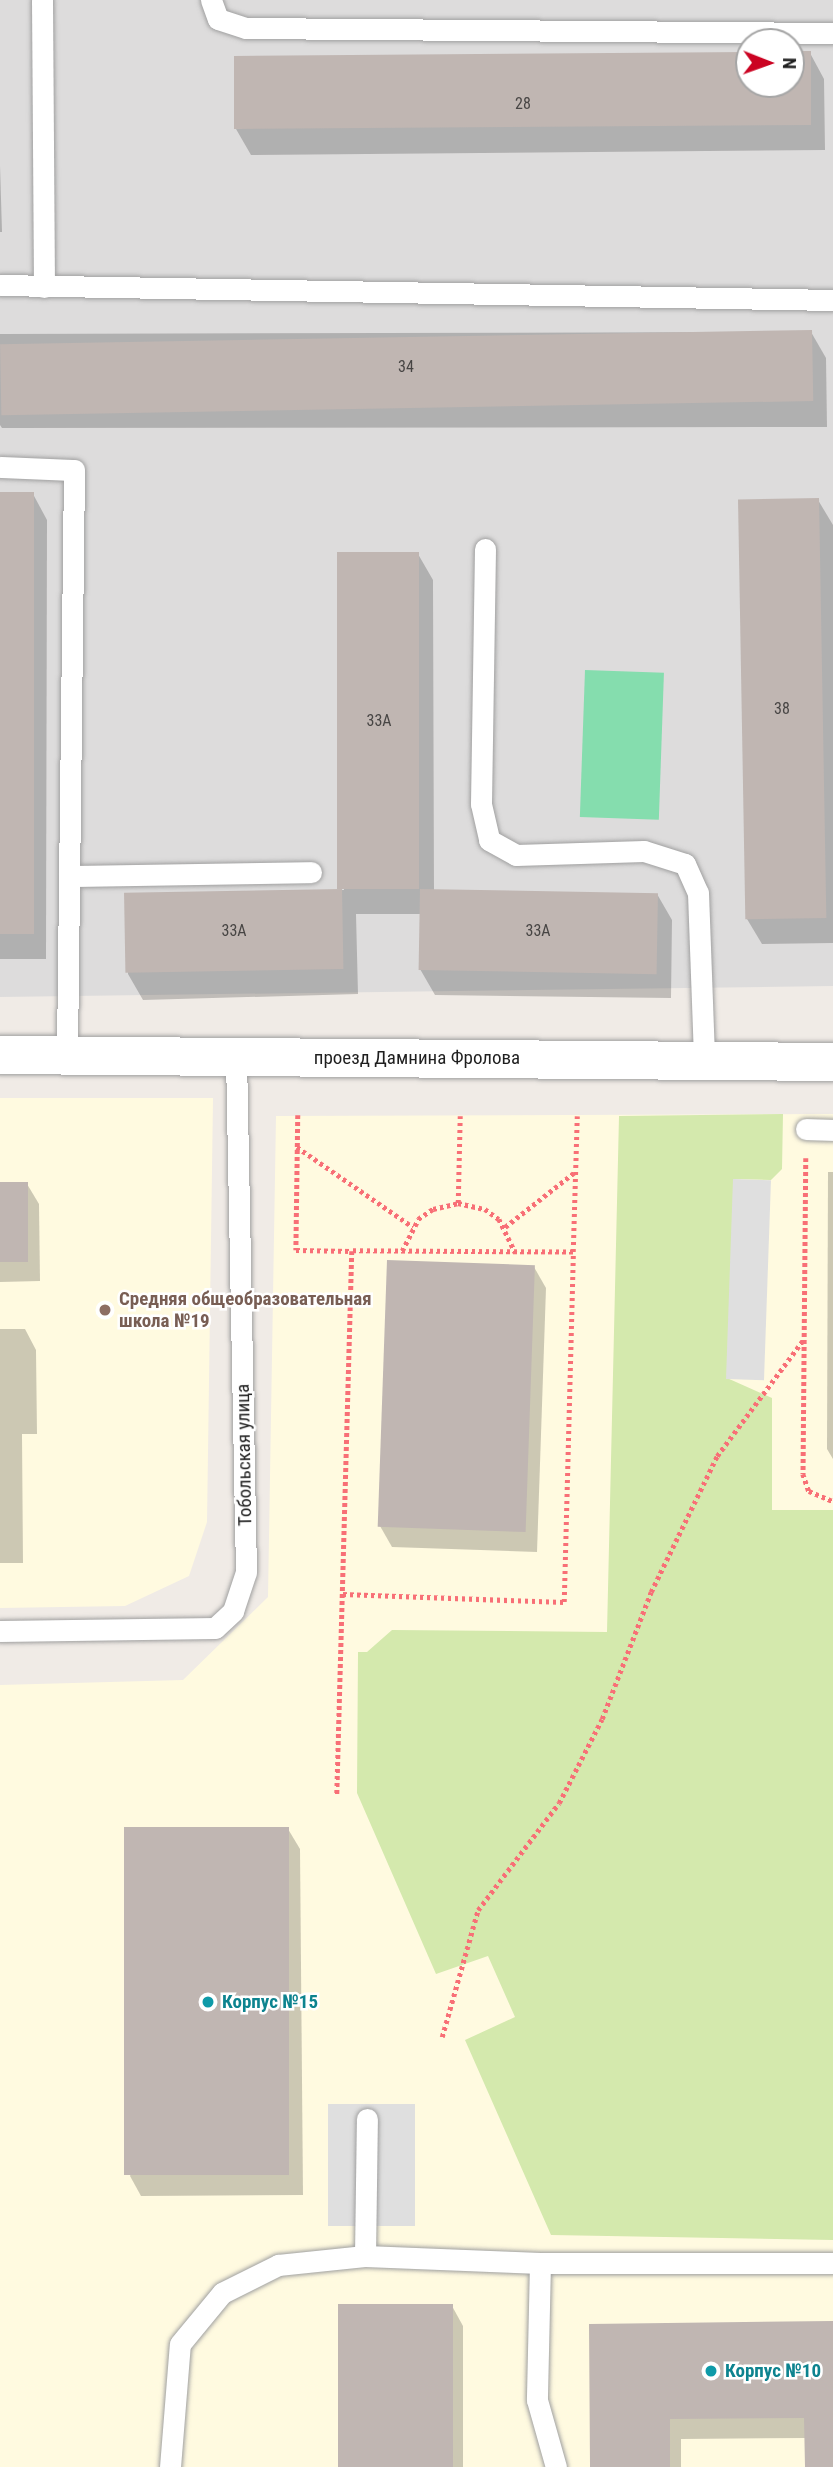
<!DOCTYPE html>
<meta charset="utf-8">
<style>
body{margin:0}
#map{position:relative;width:833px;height:2467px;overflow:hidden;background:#f0ebe6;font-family:"Roboto Condensed",sans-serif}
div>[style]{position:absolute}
.residential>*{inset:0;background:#dddcdc}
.education>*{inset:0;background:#fffae0}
.grass>*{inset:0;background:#d4e9ad}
.pitch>*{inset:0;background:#85ddae;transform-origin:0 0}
.parking>*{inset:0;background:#dfdfdf;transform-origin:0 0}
.shadow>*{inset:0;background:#0003}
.building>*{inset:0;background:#c0b6b2;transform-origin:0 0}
.path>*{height:4.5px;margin-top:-2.25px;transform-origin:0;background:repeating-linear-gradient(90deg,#f86f76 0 3.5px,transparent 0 7px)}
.roads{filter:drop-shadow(0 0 2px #a0a0a0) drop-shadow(0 0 2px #a0a0a0)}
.lane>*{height:21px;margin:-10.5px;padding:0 10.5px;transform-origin:10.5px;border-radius:10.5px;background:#fff}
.street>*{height:38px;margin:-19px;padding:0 19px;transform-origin:19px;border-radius:19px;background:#fff}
.dots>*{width:19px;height:19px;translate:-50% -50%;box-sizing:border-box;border:4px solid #fff;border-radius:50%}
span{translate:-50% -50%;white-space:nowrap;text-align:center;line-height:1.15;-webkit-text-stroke:5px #fff;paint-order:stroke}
.number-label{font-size:16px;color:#474544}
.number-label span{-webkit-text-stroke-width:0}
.street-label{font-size:19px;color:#1f1f1f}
.education-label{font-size:19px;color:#785e54;font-weight:700}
.left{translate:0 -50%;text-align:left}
.culture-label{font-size:19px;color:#0d838f;font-weight:700}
.north{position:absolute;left:735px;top:28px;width:70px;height:70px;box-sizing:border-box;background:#fff;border:2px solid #a5a5a5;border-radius:50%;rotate:91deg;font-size:19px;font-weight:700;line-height:28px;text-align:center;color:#1f1f1f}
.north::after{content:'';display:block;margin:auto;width:24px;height:32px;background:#cb0322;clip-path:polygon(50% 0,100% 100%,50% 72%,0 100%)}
</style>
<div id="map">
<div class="residential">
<div style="clip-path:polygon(evenodd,0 0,833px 0,833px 986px,0 997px,0 0,749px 42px,791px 42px,791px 84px,749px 84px,749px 42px)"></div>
</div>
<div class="education">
<div style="clip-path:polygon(0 1098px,213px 1098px,207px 1522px,189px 1576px,125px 1606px,0 1608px)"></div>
<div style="clip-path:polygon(833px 1114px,833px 2467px,0 2467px,0 1685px,183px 1680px,268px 1597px,276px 1116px)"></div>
</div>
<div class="grass">
<div style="clip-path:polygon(783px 1114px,782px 1169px,771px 1180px,734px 1179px,727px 1378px,772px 1398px,772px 1510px,833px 1510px,833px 2240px,551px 2235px,465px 2040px,515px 2017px,488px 1956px,436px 1974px,357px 1793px,358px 1652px,367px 1652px,392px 1630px,607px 1632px,619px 1116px)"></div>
</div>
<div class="pitch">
<div style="left:585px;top:670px;width:79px;height:147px;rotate:2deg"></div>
</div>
<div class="parking">
<div style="left:733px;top:1179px;width:38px;height:200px;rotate:2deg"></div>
<div style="left:328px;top:2104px;width:87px;height:122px"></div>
</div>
<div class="shadow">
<div style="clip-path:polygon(749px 53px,749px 84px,791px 84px,791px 53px,810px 53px,824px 79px,825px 150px,251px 155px,236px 129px)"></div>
<div style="clip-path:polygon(0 165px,2px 232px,0 232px)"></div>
<div style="clip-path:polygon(811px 332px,826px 358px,827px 427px,2px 428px,0 425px,0 334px)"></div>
<div style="clip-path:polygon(0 494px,33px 494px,47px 520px,46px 959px,0 959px)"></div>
<div style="clip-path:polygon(818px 500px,833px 525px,833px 943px,762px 944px,747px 919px)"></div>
<div style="clip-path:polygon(418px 554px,433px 580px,434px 891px,657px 894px,672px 920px,671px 998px,435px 995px,420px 969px,421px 914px,356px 914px,358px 994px,143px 1000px,128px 974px,126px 896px,344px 890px,339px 555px)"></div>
<div style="clip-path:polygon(828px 1172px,833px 1172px,833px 1459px,827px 1449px)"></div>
<div style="clip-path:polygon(0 1184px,27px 1184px,39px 1204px,40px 1281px,0 1282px)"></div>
<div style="clip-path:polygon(534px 1267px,546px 1288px,537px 1552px,392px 1547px,380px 1526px)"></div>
<div style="clip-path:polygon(0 1329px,25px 1329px,36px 1350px,37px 1434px,22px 1434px,23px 1563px,0 1563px)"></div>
<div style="clip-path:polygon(288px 1829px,300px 1849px,303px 2195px,141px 2196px,130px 2176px)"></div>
<div style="clip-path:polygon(452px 2306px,463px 2326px,463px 2467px,340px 2467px)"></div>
<div style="clip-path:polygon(833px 2323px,833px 2467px,806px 2467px,806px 2438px,681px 2439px,681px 2467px,592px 2467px,591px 2325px)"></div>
</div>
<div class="building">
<div style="clip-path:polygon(791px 51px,811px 51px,811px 125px,234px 129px,234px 56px,749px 52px,749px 84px,791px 84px)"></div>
<div style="left:812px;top:330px;width:71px;height:812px;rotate:89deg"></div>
<div style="left:0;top:492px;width:34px;height:442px"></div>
<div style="left:819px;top:498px;width:420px;height:81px;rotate:89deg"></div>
<div style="left:419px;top:552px;width:337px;height:82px;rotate:90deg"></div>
<div style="left:342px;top:889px;width:80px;height:218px;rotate:89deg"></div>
<div style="left:420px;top:889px;width:238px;height:81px;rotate:1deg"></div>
<div style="left:0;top:1182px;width:28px;height:80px"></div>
<div style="left:387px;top:1260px;width:148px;height:267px;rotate:2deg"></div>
<div style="left:289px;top:1827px;width:348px;height:165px;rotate:90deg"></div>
<div style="left:338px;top:2304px;width:115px;height:163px"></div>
<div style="clip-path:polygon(833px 2321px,833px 2467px,805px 2467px,804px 2418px,670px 2419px,670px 2467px,590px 2467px,589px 2324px)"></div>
</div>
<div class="path">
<div style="left:298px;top:1115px;width:135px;rotate:90.8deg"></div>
<div style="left:296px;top:1250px;width:56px;rotate:1deg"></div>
<div style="left:352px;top:1251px;width:544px;rotate:91.58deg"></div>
<div style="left:297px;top:1147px;width:141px;rotate:34.6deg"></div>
<div style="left:806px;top:1158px;width:316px;rotate:90.5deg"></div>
<div style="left:803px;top:1474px;width:18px;rotate:71deg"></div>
<div style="left:809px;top:1491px;width:26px;rotate:23deg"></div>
<div style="left:458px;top:1203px;width:87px;rotate:-88.7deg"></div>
<div style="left:505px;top:1227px;width:89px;rotate:-38.2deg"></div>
<div style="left:402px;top:1251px;width:36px;rotate:-63deg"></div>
<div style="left:418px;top:1219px;width:18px;rotate:-34deg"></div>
<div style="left:433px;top:1209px;width:26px;rotate:-13deg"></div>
<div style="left:458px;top:1203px;width:28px;rotate:13deg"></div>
<div style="left:485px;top:1209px;width:17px;rotate:36deg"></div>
<div style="left:499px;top:1219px;width:37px;rotate:64deg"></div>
<div style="left:573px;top:1252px;width:136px;rotate:-88.3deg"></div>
<div style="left:343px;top:1594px;width:221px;rotate:2.1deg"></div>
<div style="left:564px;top:1602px;width:350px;rotate:-88.5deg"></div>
<div style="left:573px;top:1252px;width:221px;rotate:-179.7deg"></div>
<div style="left:442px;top:2037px;width:132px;rotate:-74.2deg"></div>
<div style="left:478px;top:1910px;width:134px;rotate:-52.9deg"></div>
<div style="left:559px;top:1803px;width:94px;rotate:-62.9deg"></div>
<div style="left:602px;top:1719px;width:136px;rotate:-68.9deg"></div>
<div style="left:651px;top:1592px;width:151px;rotate:-64.1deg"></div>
<div style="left:717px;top:1456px;width:146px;rotate:-53.4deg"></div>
</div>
<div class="roads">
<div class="lane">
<div style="left:42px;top:0;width:287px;rotate:89.6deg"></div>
<div style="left:211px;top:0;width:20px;rotate:70deg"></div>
<div style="left:218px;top:19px;width:29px;rotate:18deg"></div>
<div style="left:246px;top:28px;width:587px;rotate:0.49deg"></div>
<div style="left:0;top:285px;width:833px;rotate:1.03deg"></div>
<div style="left:0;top:467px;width:74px;rotate:2.3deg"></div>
<div style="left:74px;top:470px;width:585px;rotate:90.69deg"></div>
<div style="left:485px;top:549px;width:255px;rotate:90.9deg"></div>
<div style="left:481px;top:804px;width:37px;rotate:77deg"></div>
<div style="left:489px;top:840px;width:31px;rotate:29deg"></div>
<div style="left:516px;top:855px;width:128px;rotate:-1.8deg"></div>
<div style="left:644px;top:851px;width:43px;rotate:17.6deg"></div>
<div style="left:685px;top:864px;width:32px;rotate:66deg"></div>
<div style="left:698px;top:893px;width:167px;rotate:87.9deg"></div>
<div style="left:69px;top:876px;width:242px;rotate:-0.9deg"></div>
<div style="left:806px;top:1129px;width:27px;rotate:2deg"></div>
<div style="left:0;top:1631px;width:215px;rotate:-0.8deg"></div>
<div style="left:215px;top:1628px;width:25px;rotate:-43deg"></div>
<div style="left:233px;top:1611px;width:41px;rotate:-71.6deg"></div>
<div style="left:246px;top:1572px;width:515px;rotate:-91.11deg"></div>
<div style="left:365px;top:2256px;width:137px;rotate:-89.2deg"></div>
<div style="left:540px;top:2263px;width:137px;rotate:91.3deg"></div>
<div style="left:537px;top:2400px;width:70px;rotate:74.2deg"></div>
<div style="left:170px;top:2467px;width:123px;rotate:-85.4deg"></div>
<div style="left:180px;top:2344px;width:66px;rotate:-50.5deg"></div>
<div style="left:222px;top:2293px;width:63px;rotate:-26.6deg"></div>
<div style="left:278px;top:2265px;width:87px;rotate:-5.9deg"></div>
<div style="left:365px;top:2256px;width:175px;rotate:2.3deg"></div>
<div style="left:540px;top:2263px;width:293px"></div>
</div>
<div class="street">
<div style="left:0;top:1055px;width:833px;rotate:0.48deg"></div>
</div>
</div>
<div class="dots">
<div style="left:105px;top:1310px;background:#8d6e63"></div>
<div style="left:208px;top:2002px;background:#0f9aa8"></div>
<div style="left:711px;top:2371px;background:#0f9aa8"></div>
</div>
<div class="number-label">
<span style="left:523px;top:104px">28</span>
<span style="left:406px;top:367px">34</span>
<span style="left:782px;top:709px">38</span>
<span style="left:379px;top:721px">33А</span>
<span style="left:234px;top:931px">33А</span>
<span style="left:538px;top:931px">33А</span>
</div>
<div class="street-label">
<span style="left:417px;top:1058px">проезд Дамнина Фролова</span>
<span style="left:244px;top:1455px;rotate:-91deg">Тобольская улица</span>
</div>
<div class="education-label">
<span class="left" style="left:119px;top:1310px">Средняя общеобразовательная<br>школа №19</span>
</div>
<div class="culture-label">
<span class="left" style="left:222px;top:2002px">Корпус №15</span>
<span class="left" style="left:725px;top:2371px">Корпус №10</span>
</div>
<div class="north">N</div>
</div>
